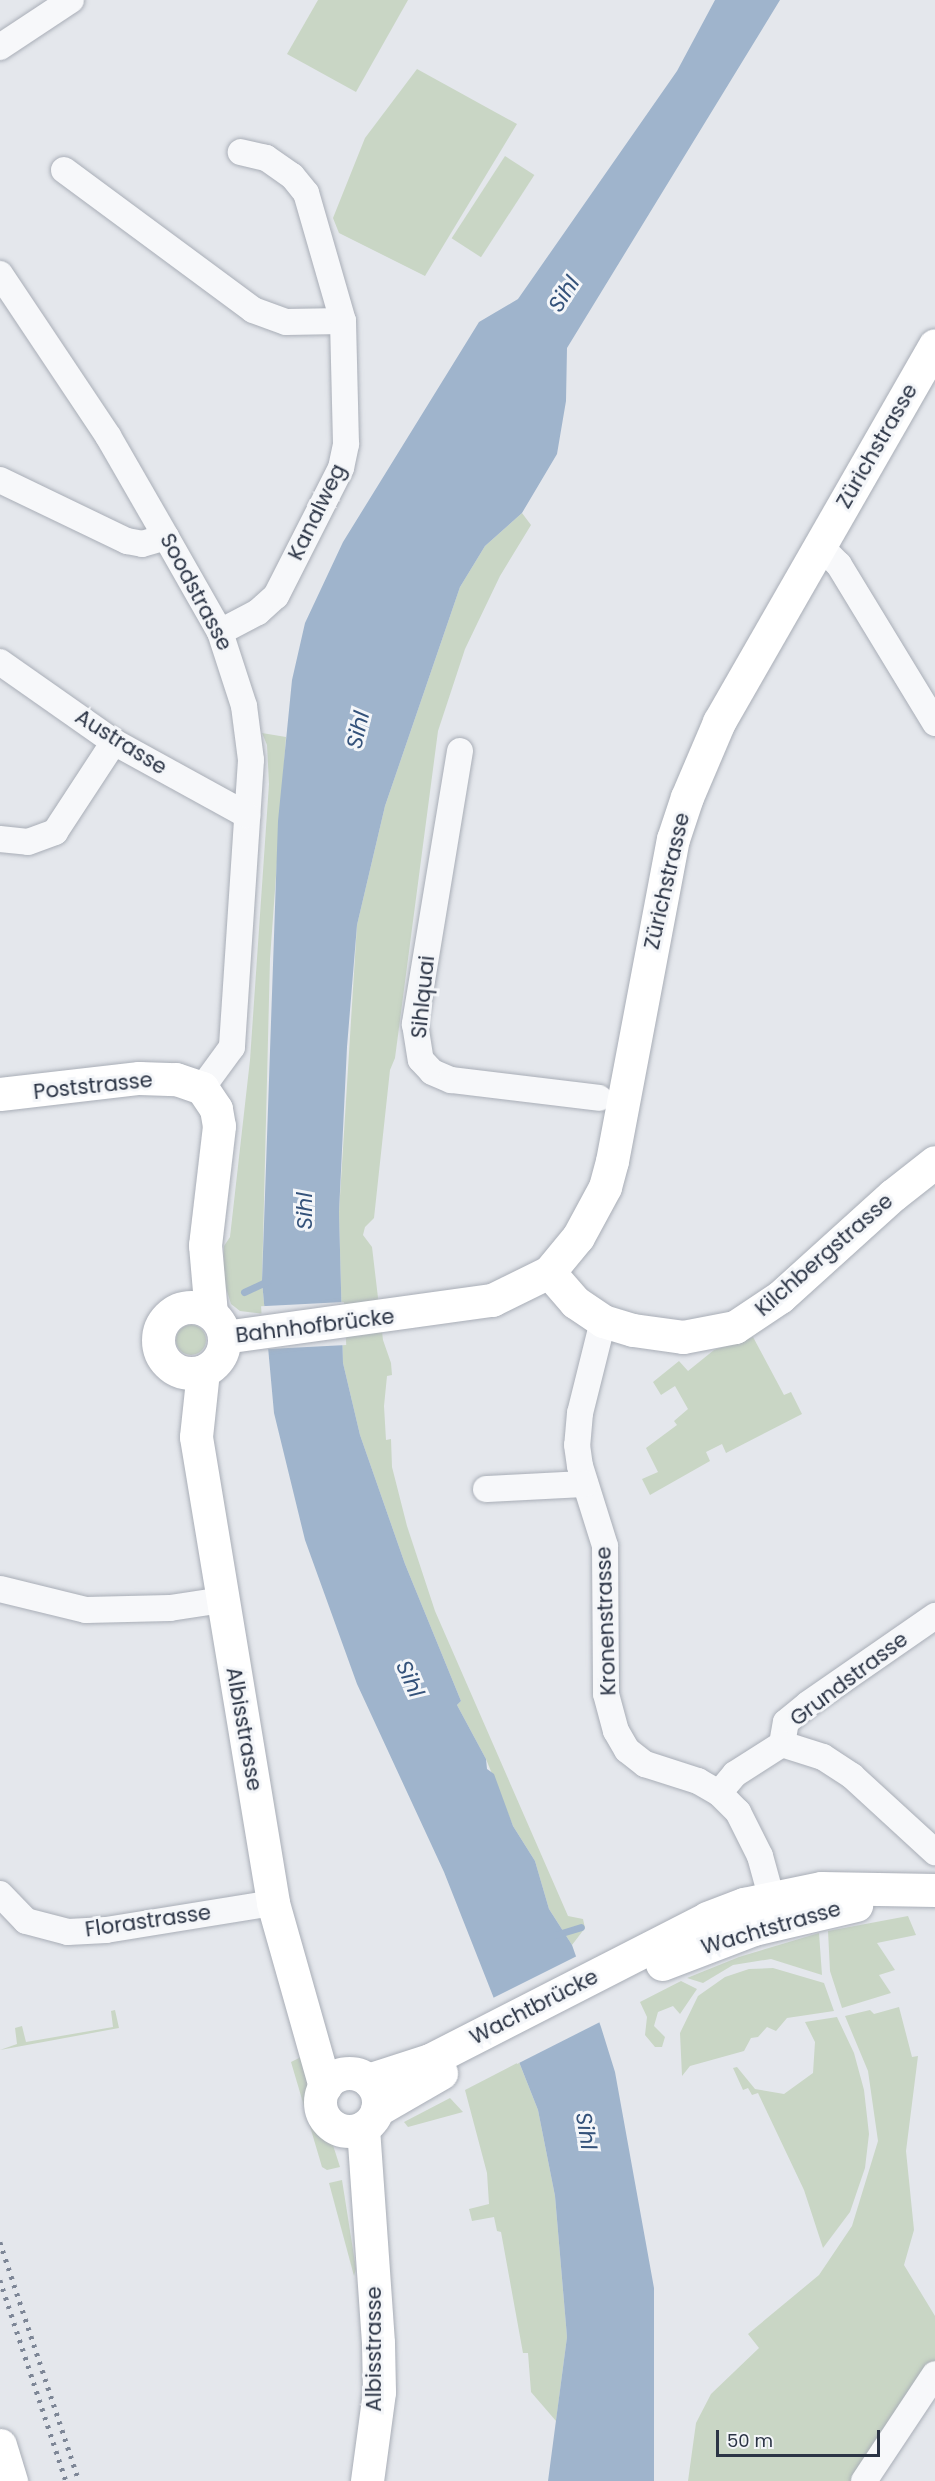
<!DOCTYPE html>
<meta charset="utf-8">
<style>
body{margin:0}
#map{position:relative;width:935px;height:2481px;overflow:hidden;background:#e4e7ec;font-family:Poppins,sans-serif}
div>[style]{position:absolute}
.green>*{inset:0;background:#c9d6c5;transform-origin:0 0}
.round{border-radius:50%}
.water>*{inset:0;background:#9fb4cc}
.pier>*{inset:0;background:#e4e7ec;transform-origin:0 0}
.stream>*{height:7px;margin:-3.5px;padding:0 3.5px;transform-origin:3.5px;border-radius:3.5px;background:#9fb4cc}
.roads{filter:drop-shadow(0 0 2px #a9aeb7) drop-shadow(0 0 2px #a9aeb7)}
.street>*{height:26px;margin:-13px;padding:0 13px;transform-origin:13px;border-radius:13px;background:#f7f8fa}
.secondary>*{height:33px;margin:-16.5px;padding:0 16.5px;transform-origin:16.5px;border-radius:16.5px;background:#fff}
.secondary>.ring{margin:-16.5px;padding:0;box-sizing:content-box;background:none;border:33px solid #fff;border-radius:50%}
.primary>*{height:33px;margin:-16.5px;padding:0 16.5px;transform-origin:16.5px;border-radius:16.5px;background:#fff}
.rail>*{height:4.5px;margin-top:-2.25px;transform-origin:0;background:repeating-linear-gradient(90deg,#7d8696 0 3px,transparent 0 9px)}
span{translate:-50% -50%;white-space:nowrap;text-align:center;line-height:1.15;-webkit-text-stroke:6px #f4f6f9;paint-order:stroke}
.street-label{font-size:21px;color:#2b3445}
.water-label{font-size:22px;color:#34527a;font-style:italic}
.scale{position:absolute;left:716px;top:2430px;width:164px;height:27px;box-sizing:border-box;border:3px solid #2b3445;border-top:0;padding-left:8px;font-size:18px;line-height:21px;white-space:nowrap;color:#2b3445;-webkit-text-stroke:4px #f4f6f9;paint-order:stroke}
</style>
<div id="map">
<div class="green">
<div style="clip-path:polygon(318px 0,408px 0,356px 92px,287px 54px)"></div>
<div style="clip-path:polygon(417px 69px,517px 124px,425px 276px,339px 233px,333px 218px,365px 138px)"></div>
<div style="left:505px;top:156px;width:35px;height:98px;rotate:33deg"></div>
<div style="clip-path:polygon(522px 513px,531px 525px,500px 576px,465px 649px,438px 731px,395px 1058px,390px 1070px,374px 1218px,365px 1227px,363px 1235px,372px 1247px,383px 1340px,391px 1363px,392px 1375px,387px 1376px,384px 1406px,386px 1440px,391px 1439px,392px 1467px,407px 1526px,435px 1611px,568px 1916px,583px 1919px,585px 1928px,572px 1945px,549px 1909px,535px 1861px,513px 1826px,486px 1759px,457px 1705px,461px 1701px,405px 1564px,360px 1435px,343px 1363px,339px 1212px,357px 925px,385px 806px,460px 587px,485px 546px)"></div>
<div style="clip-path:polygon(262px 733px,286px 737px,270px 959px,262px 1281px,265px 1314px,240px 1311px,231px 1304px,223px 1278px,224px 1246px,230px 1237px,250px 1060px,269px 784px,267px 745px)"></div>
<div class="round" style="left:176px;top:1325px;width:30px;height:30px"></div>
<div style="clip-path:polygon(753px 1337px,784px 1395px,791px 1392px,802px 1414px,726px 1453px,722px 1444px,706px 1452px,710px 1461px,650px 1495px,642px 1479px,658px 1472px,646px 1448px,677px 1425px,674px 1421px,688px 1409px,675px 1386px,661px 1395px,653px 1382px,679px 1361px,688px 1371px,714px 1350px)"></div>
<div style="clip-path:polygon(908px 1916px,916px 1935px,877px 1943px,895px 1970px,879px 1975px,891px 1993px,842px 2008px,830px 1971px,828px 1931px)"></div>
<div style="clip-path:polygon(819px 1933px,822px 1975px,771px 1959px,733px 1965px,703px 1983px,687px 1978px,739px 1957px)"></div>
<div style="clip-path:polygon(773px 1968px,824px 1983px,834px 2011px,787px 2018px,776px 2031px,767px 2027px,758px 2037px,751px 2038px,744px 2051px,690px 2066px,682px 2076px,680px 2033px,698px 1996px,725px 1977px,749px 1969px)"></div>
<div style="clip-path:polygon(681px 1981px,697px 1989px,680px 2014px,673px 2006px,658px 2012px,654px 2026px,665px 2037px,662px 2047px,655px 2047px,645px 2035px,647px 2017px,640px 2002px)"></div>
<div style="clip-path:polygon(899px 2007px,912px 2057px,918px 2056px,906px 2151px,914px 2230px,904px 2265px,935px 2316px,935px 2363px,855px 2481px,688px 2481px,696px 2423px,711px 2394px,759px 2348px,748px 2334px,819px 2275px,852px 2226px,878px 2141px,868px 2071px,845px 2016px,870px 2010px,874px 2014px)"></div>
<div style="clip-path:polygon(115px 2010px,119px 2028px,0 2050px,17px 2044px,15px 2028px,22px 2026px,26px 2042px,113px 2027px,111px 2011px)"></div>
<div style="clip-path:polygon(837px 2017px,854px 2053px,864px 2090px,869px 2134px,865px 2168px,850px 2212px,823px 2248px,804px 2190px,758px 2093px,752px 2095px,748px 2088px,743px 2090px,733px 2068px,737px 2067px,755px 2089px,784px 2094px,813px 2073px,815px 2042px,805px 2022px)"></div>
<div style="clip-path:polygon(305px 2055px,309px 2115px,322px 2137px,332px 2142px,340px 2167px,327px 2170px,322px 2167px,291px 2062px)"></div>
<div style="clip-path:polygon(519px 2062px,538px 2110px,555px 2196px,567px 2337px,556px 2421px,531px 2392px,528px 2353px,523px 2353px,501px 2232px,497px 2231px,494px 2217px,472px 2221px,469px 2209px,489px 2204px,487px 2173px,465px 2090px)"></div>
<div style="clip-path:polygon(450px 2098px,463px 2112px,408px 2127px,404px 2122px)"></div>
<div style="clip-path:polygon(342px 2180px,356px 2269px,354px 2276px,329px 2183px)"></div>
</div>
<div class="water">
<div style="clip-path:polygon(715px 0,780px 0,567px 348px,566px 401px,557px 454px,522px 513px,485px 546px,460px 587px,385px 806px,357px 925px,347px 1047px,339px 1212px,343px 1363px,360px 1435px,405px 1564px,461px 1701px,457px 1705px,486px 1759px,487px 1769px,494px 1774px,513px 1826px,535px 1861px,549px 1909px,572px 1945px,601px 2027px,615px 2072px,654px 2288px,654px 2481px,548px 2481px,567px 2337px,555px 2196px,538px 2110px,444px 1872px,357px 1684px,305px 1540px,274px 1413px,262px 1281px,278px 821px,292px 680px,305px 623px,343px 542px,479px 322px,518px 299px,677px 71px)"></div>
</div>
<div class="pier">
<div style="left:344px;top:1302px;width:43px;height:83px;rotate:87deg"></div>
<div style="clip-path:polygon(579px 1955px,602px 2021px,517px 2064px,491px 1999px)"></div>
</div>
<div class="stream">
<div style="left:244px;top:1292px;width:26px;rotate:-25deg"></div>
<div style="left:555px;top:1935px;width:27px;rotate:-17deg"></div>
</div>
<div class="roads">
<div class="street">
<div style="left:0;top:47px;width:85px;rotate:-33.5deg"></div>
<div style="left:64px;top:170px;width:235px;rotate:36.5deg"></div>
<div style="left:253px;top:310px;width:35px;rotate:20deg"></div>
<div style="left:286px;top:322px;width:57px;rotate:-1deg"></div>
<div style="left:0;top:274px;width:195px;rotate:56.3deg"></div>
<div style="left:108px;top:436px;width:116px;rotate:60.1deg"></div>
<div style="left:166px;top:537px;width:109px;rotate:60.4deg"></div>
<div style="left:220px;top:632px;width:78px;rotate:72deg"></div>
<div style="left:244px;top:706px;width:54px;rotate:82.6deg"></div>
<div style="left:251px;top:760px;width:288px;rotate:93.8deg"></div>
<div style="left:232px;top:1047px;width:51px;rotate:126.2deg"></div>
<div style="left:0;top:480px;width:141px;rotate:25.7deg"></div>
<div style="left:127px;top:541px;width:15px;rotate:11deg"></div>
<div style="left:142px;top:544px;width:25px;rotate:-16deg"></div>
<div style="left:819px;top:545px;width:28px;rotate:45deg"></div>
<div style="left:839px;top:565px;width:185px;rotate:58.7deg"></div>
<div style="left:220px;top:632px;width:43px;rotate:-27.8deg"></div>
<div style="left:258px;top:612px;width:24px;rotate:-42deg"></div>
<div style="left:276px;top:596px;width:144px;rotate:-63.1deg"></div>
<div style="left:341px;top:468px;width:25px;rotate:-78deg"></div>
<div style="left:346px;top:444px;width:123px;rotate:-91.4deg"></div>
<div style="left:343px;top:321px;width:133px;rotate:-106.1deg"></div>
<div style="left:306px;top:193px;width:22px;rotate:-129deg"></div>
<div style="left:292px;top:176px;width:32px;rotate:-145deg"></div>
<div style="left:266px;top:158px;width:26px;rotate:-167deg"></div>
<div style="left:0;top:662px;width:139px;rotate:35.1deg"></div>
<div style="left:114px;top:742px;width:152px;rotate:28.8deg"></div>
<div style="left:460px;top:751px;width:277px;rotate:99.4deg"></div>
<div style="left:415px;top:1024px;width:36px;rotate:81deg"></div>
<div style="left:421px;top:1060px;width:16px;rotate:47deg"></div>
<div style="left:432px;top:1072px;width:21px;rotate:23deg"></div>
<div style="left:451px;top:1080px;width:149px;rotate:6.9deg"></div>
<div style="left:0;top:839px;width:28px;rotate:6deg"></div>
<div style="left:28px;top:842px;width:29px;rotate:-20deg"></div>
<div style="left:55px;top:832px;width:108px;rotate:-56.8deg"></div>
<div style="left:603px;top:1321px;width:95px;rotate:104deg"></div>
<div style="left:580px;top:1413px;width:32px;rotate:95deg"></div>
<div style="left:577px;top:1445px;width:21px;rotate:82deg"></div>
<div style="left:580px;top:1466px;width:84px;rotate:72.6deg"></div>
<div style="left:605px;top:1546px;width:148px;rotate:89.6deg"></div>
<div style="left:606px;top:1694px;width:38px;rotate:75deg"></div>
<div style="left:616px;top:1731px;width:22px;rotate:60deg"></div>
<div style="left:627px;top:1750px;width:23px;rotate:38deg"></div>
<div style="left:645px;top:1764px;width:56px;rotate:17.8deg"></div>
<div style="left:698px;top:1781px;width:24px;rotate:30deg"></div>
<div style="left:719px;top:1793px;width:27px;rotate:45deg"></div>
<div style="left:738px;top:1812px;width:49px;rotate:63.4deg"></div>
<div style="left:760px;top:1856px;width:60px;rotate:74.6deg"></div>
<div style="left:486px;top:1489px;width:99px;rotate:-2.9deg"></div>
<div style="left:0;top:1589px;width:89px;rotate:13.7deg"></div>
<div style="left:86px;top:1610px;width:84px;rotate:-1.4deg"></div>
<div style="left:170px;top:1608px;width:53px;rotate:-8.7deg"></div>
<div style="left:782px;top:1744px;width:22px;rotate:-80deg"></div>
<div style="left:786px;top:1722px;width:28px;rotate:-39deg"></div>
<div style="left:808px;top:1704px;width:155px;rotate:-34.7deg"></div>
<div style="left:782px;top:1744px;width:43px;rotate:17.6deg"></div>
<div style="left:823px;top:1757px;width:35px;rotate:33deg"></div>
<div style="left:852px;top:1776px;width:113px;rotate:42.5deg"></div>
<div style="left:719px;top:1793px;width:25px;rotate:-50deg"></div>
<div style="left:735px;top:1774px;width:56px;rotate:-32.6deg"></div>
<div style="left:0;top:1894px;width:37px;rotate:46deg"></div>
<div style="left:26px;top:1921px;width:43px;rotate:14.7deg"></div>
<div style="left:68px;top:1932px;width:38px;rotate:-3deg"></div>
<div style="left:106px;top:1930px;width:169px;rotate:-9.2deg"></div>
<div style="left:864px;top:2481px;width:128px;rotate:-56.4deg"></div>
</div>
<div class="secondary">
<div style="left:0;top:1094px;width:140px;rotate:-6.6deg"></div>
<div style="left:139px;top:1078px;width:37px;rotate:2deg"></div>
<div style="left:176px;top:1079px;width:28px;rotate:19deg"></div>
<div style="left:202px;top:1088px;width:25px;rotate:56deg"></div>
<div style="left:216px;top:1109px;width:17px;rotate:80deg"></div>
<div style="left:219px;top:1126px;width:120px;rotate:96.7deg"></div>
<div style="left:205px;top:1245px;width:68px;rotate:85deg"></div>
<div style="left:549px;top:1272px;width:40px;rotate:49deg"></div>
<div style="left:575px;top:1302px;width:34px;rotate:34deg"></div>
<div style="left:603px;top:1321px;width:31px;rotate:17deg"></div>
<div style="left:633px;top:1330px;width:50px;rotate:8deg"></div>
<div style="left:683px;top:1337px;width:53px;rotate:-10.9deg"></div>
<div style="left:735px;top:1327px;width:54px;rotate:-33.7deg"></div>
<div style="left:780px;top:1297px;width:152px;rotate:-42.1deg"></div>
<div style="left:893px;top:1195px;width:53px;rotate:-38.2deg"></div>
<div class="ring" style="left:158px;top:1307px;width:33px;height:33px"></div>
<div style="left:224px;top:1337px;width:271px;rotate:-7.9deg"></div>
<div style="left:492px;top:1300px;width:64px;rotate:-26.2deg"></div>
<div style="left:549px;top:1272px;width:45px;rotate:-50.4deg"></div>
<div style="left:578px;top:1237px;width:57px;rotate:-61.6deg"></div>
<div style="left:605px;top:1187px;width:27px;rotate:-75deg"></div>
<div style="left:612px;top:1161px;width:328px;rotate:-79.3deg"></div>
<div style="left:673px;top:839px;width:44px;rotate:-71.6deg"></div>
<div style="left:687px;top:797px;width:82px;rotate:-66.9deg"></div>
<div style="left:719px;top:722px;width:434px;rotate:-60.2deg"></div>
<div style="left:203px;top:1371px;width:66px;rotate:96.1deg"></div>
<div style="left:196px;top:1437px;width:472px;rotate:80.6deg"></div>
<div style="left:273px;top:1903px;width:191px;rotate:74.2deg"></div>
<div style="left:662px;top:1964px;width:98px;rotate:-20.8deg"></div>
<div style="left:754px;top:1929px;width:105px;rotate:-13.2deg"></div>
<div class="ring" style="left:320px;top:2073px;width:25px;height:25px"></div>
<div style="left:368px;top:2080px;width:65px;rotate:-17.9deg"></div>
<div style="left:430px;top:2060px;width:311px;rotate:-27.1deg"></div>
<div style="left:707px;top:1918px;width:40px;rotate:-21deg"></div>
<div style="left:744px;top:1904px;width:79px;rotate:-11.7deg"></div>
<div style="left:821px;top:1888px;width:114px;rotate:1deg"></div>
<div style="left:377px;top:2110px;width:74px;rotate:-30deg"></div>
<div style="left:363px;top:2128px;width:216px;rotate:86deg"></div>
<div style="left:378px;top:2343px;width:49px;rotate:88.8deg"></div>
<div style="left:379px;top:2392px;width:90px;rotate:97.7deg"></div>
</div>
<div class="primary">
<div style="left:0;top:2445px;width:38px;rotate:73deg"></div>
</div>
</div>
<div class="rail">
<div style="left:0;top:2242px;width:252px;rotate:71.7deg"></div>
<div style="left:0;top:2280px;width:212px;rotate:71.8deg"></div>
</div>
<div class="street-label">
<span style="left:877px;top:446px;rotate:-60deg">Zürichstrasse</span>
<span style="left:317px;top:512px;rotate:-64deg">Kanalweg</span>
<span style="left:196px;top:592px;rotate:62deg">Soodstrasse</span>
<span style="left:121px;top:742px;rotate:32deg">Austrasse</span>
<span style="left:667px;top:881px;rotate:-77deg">Zürichstrasse</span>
<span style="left:423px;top:997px;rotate:-84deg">Sihlquai</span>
<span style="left:93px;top:1086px;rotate:-6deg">Poststrasse</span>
<span style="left:824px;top:1255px;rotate:-41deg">Kilchbergstrasse</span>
<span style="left:315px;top:1326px;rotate:-7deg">Bahnhofbrücke</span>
<span style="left:606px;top:1621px;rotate:-92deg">Kronenstrasse</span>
<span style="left:849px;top:1679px;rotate:-37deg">Grundstrasse</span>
<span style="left:244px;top:1729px;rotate:80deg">Albisstrasse</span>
<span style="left:148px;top:1921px;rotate:-8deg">Florastrasse</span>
<span style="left:771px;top:1928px;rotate:-16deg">Wachtstrasse</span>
<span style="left:534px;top:2007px;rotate:-27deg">Wachtbrücke</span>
<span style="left:374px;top:2349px;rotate:-90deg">Albisstrasse</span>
</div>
<div class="water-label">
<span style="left:564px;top:294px;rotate:-57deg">Sihl</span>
<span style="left:358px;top:730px;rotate:-77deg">Sihl</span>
<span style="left:305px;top:1211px;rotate:-90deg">Sihl</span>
<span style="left:410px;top:1679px;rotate:66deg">Sihl</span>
<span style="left:586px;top:2131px;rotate:81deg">Sihl</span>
</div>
<div class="scale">50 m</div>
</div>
